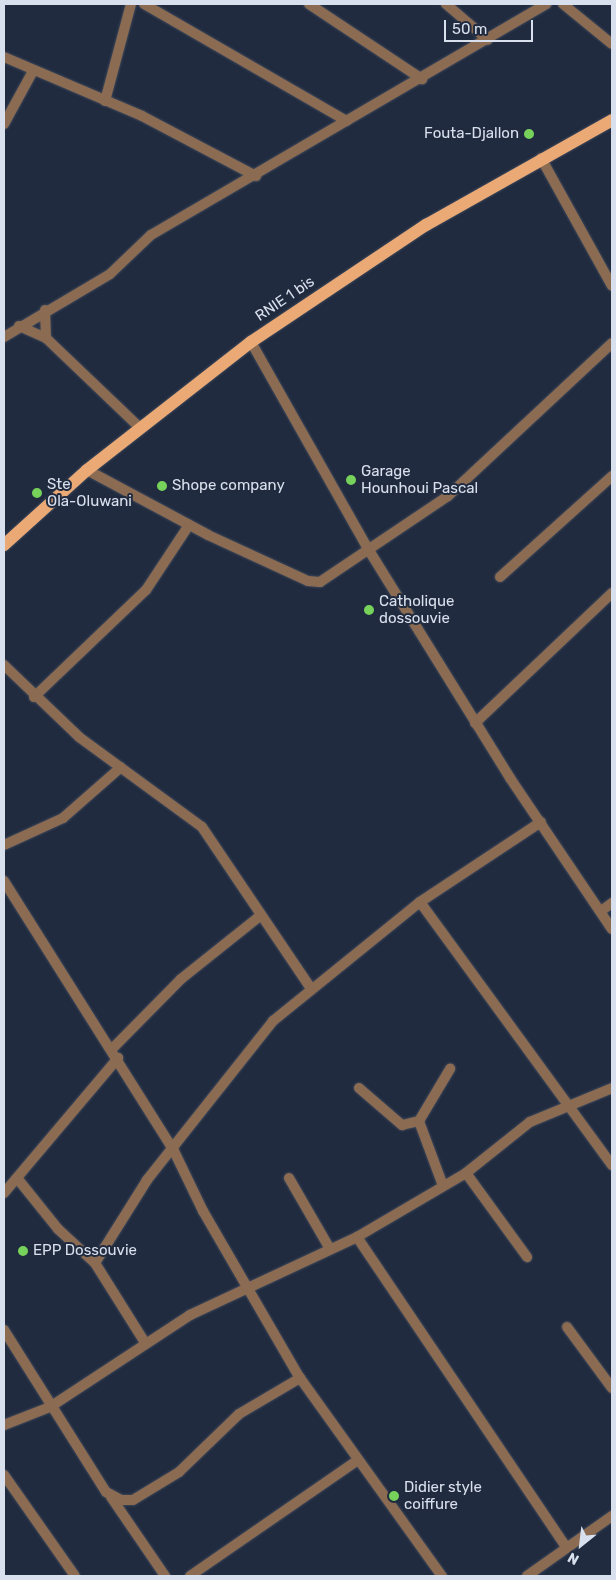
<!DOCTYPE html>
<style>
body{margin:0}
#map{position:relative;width:616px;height:1580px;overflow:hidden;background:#212b3f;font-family:Rubik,sans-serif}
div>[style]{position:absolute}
.roads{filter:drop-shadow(0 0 1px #3e485b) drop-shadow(0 0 1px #3e485b)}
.minor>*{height:10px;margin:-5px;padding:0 5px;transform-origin:5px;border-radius:5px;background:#8b6b52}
.primary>*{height:12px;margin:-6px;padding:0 6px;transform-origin:6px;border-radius:6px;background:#ebaa75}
.dots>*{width:14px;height:14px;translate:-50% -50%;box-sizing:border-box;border:2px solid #212b3f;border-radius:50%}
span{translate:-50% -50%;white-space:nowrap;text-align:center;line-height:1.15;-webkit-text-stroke:4px #212b3f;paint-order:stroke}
.poi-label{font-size:15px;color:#d9e0ed}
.right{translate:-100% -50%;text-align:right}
.left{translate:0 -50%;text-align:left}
.street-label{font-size:15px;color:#d9e0ed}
.frame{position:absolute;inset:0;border:5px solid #d9e0ed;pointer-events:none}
.north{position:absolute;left:556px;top:1520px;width:50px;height:50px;-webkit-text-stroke:4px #212b3f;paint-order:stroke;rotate:209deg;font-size:14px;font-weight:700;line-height:20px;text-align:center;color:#d9e0ed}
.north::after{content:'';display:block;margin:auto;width:18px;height:22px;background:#d9e0ed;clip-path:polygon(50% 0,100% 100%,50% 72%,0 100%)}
.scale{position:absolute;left:444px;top:20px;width:89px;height:22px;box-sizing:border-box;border:2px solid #d9e0ed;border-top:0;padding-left:6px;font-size:15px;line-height:18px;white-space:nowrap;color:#d9e0ed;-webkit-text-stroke:4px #212b3f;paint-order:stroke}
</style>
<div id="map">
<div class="roads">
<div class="minor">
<div style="left:144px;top:4px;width:234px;rotate:30deg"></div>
<div style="left:309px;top:4px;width:136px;rotate:33.6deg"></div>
<div style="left:446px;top:4px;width:55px;rotate:40.6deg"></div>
<div style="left:563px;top:4px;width:63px;rotate:39.2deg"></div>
<div style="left:4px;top:57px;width:150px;rotate:23.1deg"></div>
<div style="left:142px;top:116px;width:129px;rotate:27.8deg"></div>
<div style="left:105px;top:101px;width:100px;rotate:-75deg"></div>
<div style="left:4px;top:124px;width:60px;rotate:-61.3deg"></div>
<div style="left:541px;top:158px;width:146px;rotate:61deg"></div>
<div style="left:45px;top:310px;width:28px;rotate:88deg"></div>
<div style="left:19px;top:326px;width:30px;rotate:24deg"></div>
<div style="left:46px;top:338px;width:129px;rotate:43.7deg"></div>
<div style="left:4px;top:337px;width:123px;rotate:-30.7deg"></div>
<div style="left:110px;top:274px;width:57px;rotate:-43.6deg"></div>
<div style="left:151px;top:235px;width:458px;rotate:-30.3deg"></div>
<div style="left:251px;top:342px;width:241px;rotate:60.5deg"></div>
<div style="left:370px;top:552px;width:266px;rotate:58.2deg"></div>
<div style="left:510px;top:778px;width:182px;rotate:56deg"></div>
<div style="left:87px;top:470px;width:137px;rotate:28.2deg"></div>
<div style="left:208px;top:535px;width:110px;rotate:24.7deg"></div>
<div style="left:308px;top:581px;width:12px;rotate:5deg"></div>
<div style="left:320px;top:582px;width:154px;rotate:-33.9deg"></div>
<div style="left:448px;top:496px;width:224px;rotate:-43deg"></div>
<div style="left:500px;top:577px;width:151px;rotate:-42deg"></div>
<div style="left:4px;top:665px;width:104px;rotate:43.8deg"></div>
<div style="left:79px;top:737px;width:152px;rotate:36.2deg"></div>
<div style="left:202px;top:827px;width:193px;rotate:56deg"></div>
<div style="left:34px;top:697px;width:155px;rotate:-43.7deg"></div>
<div style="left:146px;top:590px;width:78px;rotate:-56.5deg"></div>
<div style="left:475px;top:723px;width:189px;rotate:-43.5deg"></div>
<div style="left:4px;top:845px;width:65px;rotate:-24.6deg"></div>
<div style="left:63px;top:818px;width:77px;rotate:-41.3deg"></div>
<div style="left:4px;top:881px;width:319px;rotate:57.8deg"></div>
<div style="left:174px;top:1151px;width:67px;rotate:64.2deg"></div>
<div style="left:203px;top:1211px;width:193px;rotate:59.9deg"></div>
<div style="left:300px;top:1378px;width:244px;rotate:54.4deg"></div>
<div style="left:420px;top:902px;width:326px;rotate:53.9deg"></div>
<div style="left:601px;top:911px;width:14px;rotate:-36deg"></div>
<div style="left:112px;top:1049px;width:98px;rotate:-45.4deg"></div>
<div style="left:181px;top:979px;width:101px;rotate:-38.6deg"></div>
<div style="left:359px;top:1088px;width:57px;rotate:40.7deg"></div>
<div style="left:402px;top:1125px;width:17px;rotate:-13deg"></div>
<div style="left:466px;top:1173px;width:104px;rotate:54deg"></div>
<div style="left:17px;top:1178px;width:65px;rotate:51.2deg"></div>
<div style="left:58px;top:1229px;width:50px;rotate:42.6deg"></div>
<div style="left:95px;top:1263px;width:92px;rotate:57.9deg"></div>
<div style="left:289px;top:1178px;width:82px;rotate:60deg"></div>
<div style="left:442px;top:1183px;width:66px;rotate:-110.4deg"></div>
<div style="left:419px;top:1121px;width:61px;rotate:-59.2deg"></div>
<div style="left:4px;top:1193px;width:177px;rotate:-49.8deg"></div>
<div style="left:357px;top:1237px;width:374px;rotate:56deg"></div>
<div style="left:95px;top:1263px;width:98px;rotate:-57.9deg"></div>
<div style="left:147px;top:1180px;width:203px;rotate:-51.6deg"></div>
<div style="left:273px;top:1021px;width:189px;rotate:-39deg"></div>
<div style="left:420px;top:902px;width:145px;rotate:-33.5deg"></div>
<div style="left:567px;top:1327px;width:76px;rotate:53.6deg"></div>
<div style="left:4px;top:1330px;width:191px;rotate:57.8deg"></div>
<div style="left:106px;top:1492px;width:17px;rotate:28deg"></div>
<div style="left:121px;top:1500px;width:12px"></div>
<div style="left:133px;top:1500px;width:54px;rotate:-31.3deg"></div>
<div style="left:179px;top:1472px;width:83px;rotate:-44deg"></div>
<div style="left:239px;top:1414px;width:71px;rotate:-30.5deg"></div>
<div style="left:4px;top:1425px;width:49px;rotate:-21.4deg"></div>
<div style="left:50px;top:1407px;width:168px;rotate:-33.3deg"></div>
<div style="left:190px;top:1315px;width:184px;rotate:-25deg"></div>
<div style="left:357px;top:1237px;width:126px;rotate:-30.4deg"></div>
<div style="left:466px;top:1173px;width:82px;rotate:-38.6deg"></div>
<div style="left:530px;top:1122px;width:89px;rotate:-22.5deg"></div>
<div style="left:4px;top:1475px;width:123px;rotate:54.9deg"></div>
<div style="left:111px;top:1497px;width:96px;rotate:55.6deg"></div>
<div style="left:190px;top:1576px;width:203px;rotate:-34.6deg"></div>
<div style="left:527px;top:1576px;width:104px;rotate:-35.2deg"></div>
</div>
<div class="primary">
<div style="left:4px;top:545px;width:112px;rotate:-42.1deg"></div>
<div style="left:87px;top:470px;width:208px;rotate:-38deg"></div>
<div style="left:251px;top:342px;width:211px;rotate:-33.8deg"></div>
<div style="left:426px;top:225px;width:214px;rotate:-29.4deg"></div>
</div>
</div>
<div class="dots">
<div style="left:529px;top:134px;background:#76d25a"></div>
<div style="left:351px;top:480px;background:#76d25a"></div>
<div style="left:162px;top:486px;background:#76d25a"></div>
<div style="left:37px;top:493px;background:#76d25a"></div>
<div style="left:369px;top:610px;background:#76d25a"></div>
<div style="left:23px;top:1251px;background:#76d25a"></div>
<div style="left:394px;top:1496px;background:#76d25a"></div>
</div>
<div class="poi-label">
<span class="right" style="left:519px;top:134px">Fouta-Djallon</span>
<span class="left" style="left:361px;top:480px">Garage<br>Hounhoui Pascal</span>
<span class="left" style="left:47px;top:493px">Ste<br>Ola-Oluwani</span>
<span class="left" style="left:172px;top:486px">Shope company</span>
<span class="left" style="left:379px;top:610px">Catholique<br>dossouvie</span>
<span class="left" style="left:33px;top:1251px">EPP Dossouvie</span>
<span class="left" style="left:404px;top:1496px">Didier style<br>coiffure</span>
</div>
<div class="street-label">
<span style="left:285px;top:299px;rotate:-34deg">RNIE 1 bis</span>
</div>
<div class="frame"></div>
<div class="north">N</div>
<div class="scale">50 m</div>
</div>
